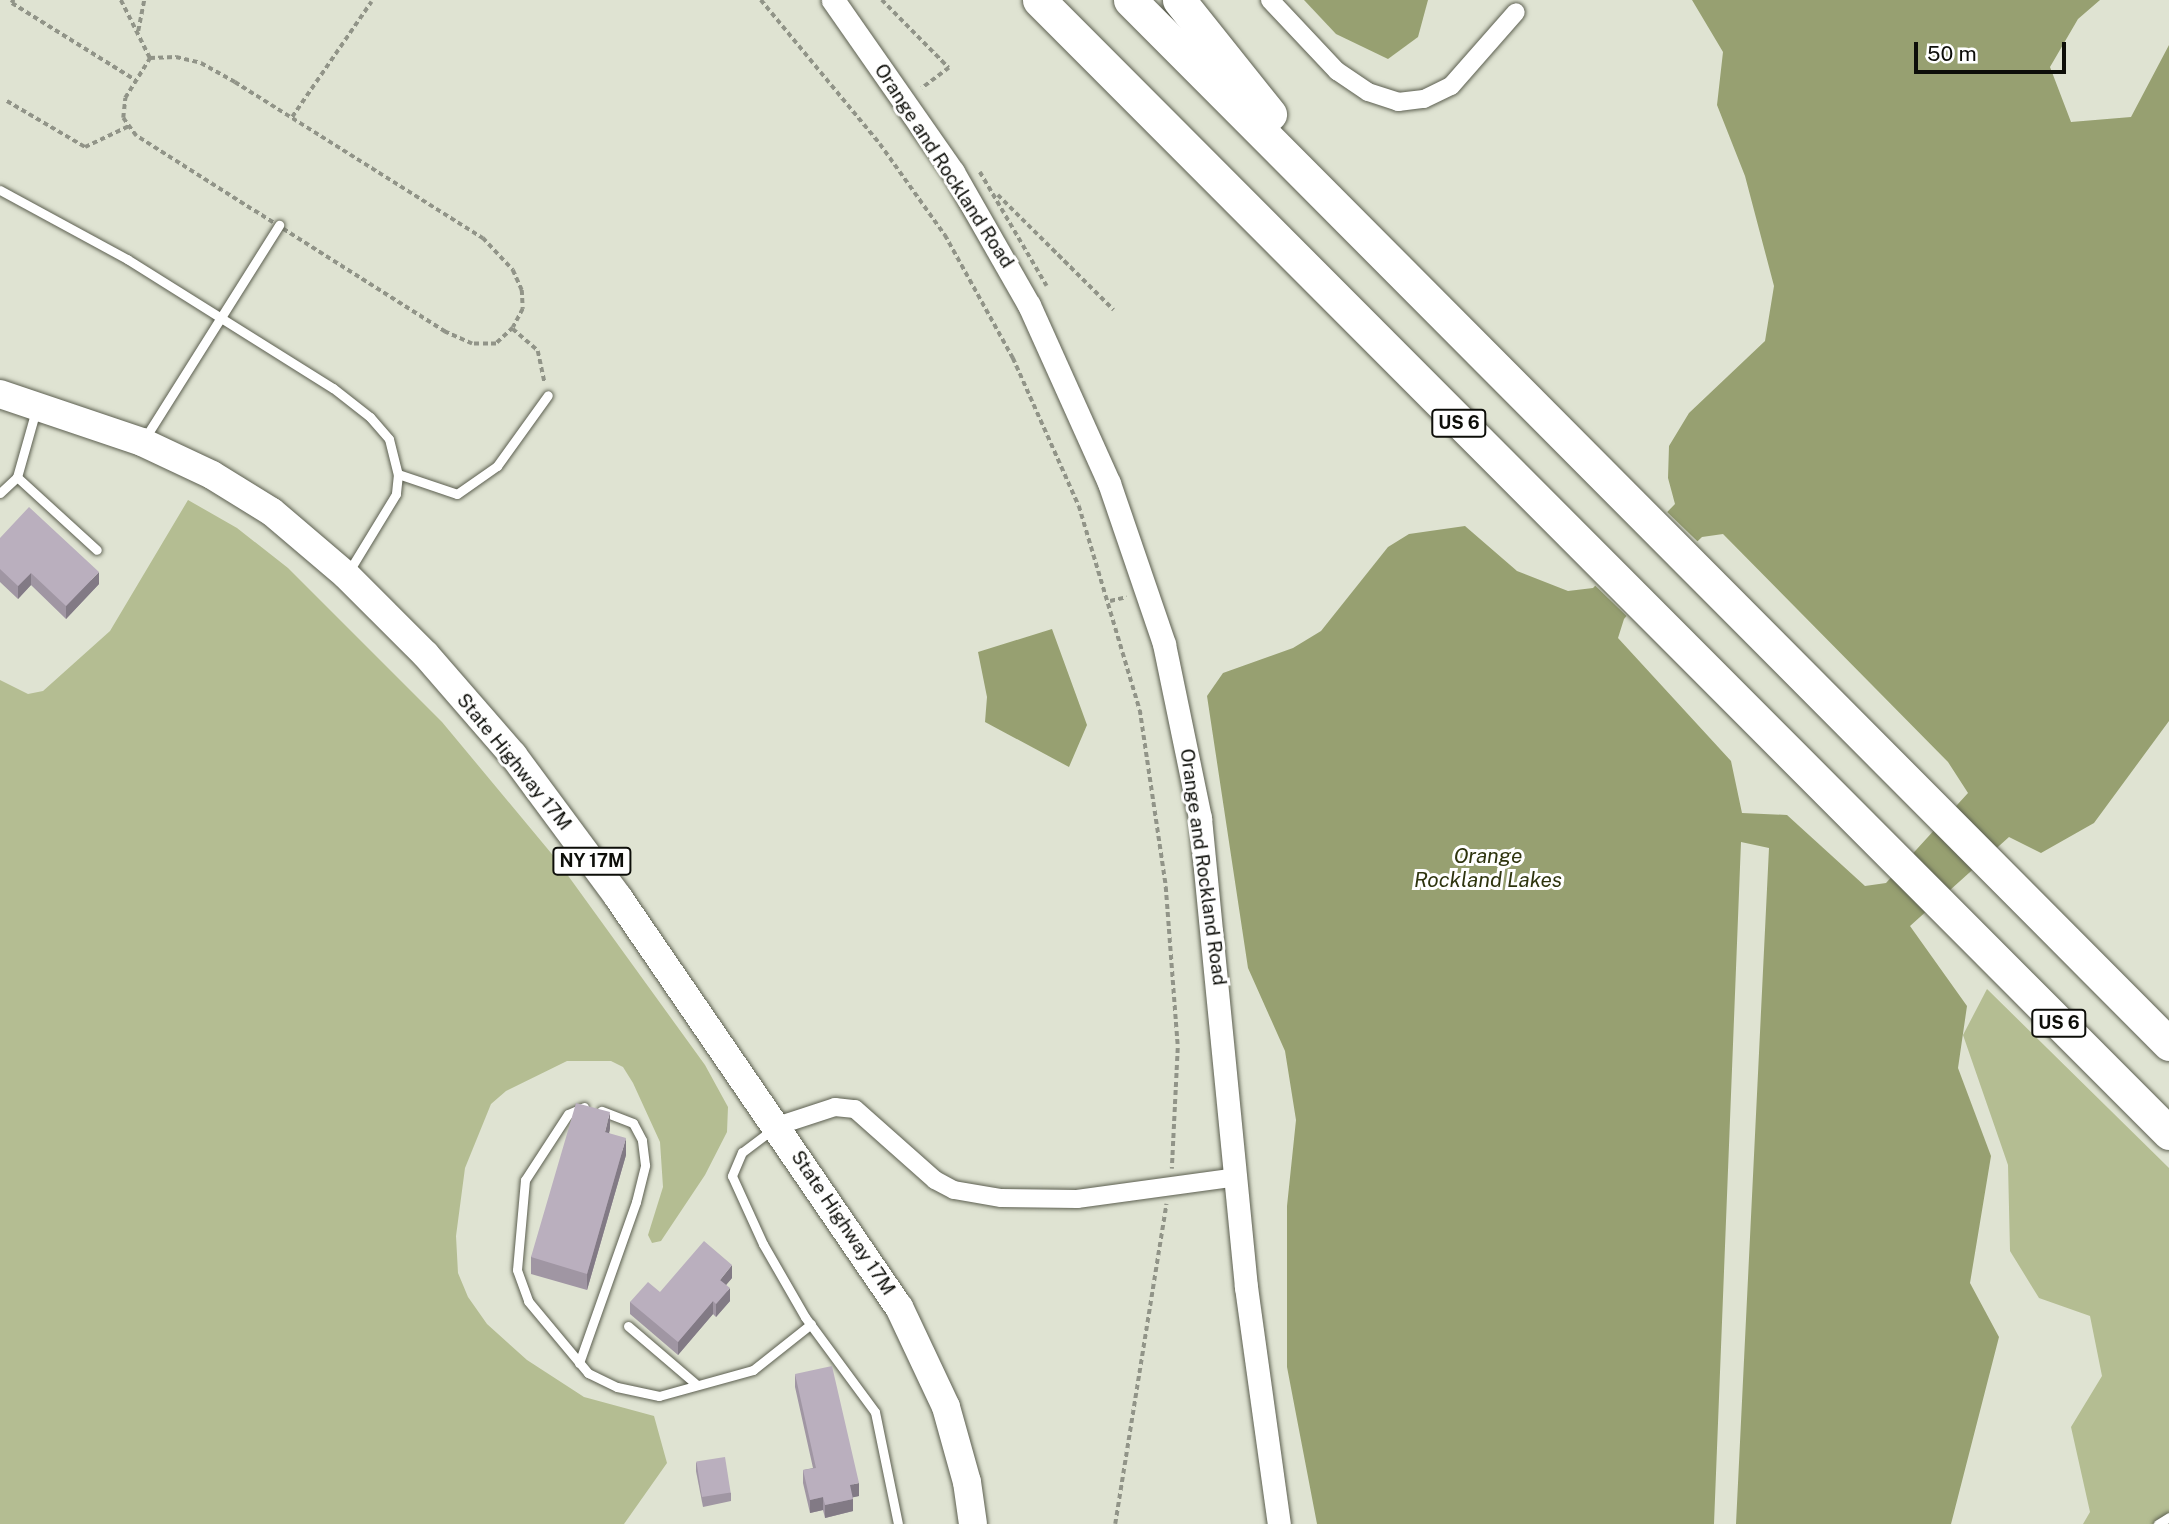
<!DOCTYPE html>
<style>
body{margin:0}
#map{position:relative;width:2169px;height:1524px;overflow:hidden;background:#dfe3d2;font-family:"Public Sans",sans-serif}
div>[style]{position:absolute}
.green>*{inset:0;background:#b4bd92}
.water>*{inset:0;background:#97a071}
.pier>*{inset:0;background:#dfe3d2;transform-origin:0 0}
.path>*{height:3.5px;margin-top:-1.75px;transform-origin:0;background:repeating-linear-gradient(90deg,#919488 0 5px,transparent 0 8.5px)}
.roads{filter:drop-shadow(0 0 2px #5c5f50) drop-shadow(0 0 2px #5c5f50)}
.service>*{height:9px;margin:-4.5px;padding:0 4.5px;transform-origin:4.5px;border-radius:4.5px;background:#fff}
.minor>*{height:18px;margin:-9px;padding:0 9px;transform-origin:9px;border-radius:9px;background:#fff}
.tertiary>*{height:23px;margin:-11.5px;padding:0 11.5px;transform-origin:11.5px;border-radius:11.5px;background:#fff}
.primary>*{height:28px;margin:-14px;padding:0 14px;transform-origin:14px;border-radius:14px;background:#fff}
.motorway>*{height:33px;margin:-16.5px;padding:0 16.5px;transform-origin:16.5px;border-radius:16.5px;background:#fff}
.wall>*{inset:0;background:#a096a3}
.shaded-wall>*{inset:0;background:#827a85}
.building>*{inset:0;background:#baafbe;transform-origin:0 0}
span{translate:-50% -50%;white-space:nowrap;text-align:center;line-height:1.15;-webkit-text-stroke:6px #fff;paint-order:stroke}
.shield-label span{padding:2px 5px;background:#fff;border:2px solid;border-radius:5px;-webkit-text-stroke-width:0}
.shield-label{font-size:18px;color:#0d0e09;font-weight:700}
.street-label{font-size:19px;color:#0d0e09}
.water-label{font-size:21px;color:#2e340e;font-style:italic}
.scale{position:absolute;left:1914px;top:42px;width:152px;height:32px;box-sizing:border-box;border:4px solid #0d0e09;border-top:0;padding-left:9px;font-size:21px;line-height:24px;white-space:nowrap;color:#0d0e09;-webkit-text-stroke:5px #fff;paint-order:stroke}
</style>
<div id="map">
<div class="green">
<div style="clip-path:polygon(188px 500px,237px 528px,288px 568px,442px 722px,556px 859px,705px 1065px,728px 1107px,727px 1132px,705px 1175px,661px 1241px,652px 1243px,648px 1235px,663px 1187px,660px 1142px,633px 1083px,623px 1067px,611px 1061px,567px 1061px,506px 1091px,491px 1104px,465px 1168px,456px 1236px,458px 1273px,468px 1297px,487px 1324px,527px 1360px,584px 1397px,654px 1416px,667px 1463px,624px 1524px,0 1524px,0 680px,28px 694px,43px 691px,110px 631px)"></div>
<div style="clip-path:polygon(1987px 989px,2169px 1168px,2169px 1524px,2083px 1524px,2090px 1512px,2071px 1427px,2102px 1376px,2090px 1316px,2039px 1298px,2010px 1251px,2008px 1165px,1963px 1035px)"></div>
</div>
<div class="water">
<div style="clip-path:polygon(1304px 0,1428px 0,1418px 37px,1388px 59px,1336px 34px)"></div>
<div style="clip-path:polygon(evenodd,1692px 0,2100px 0,2078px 19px,2050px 67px,2071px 122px,2131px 117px,2169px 45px,2169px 721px,2094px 823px,2041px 853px,2009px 837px,1910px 926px,1967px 1006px,1958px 1068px,1991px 1156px,1970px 1283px,1999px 1337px,1951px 1524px,1736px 1524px,1769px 848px,1741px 842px,1714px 1524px,1317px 1524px,1287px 1367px,1287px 1206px,1296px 1120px,1285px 1051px,1248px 968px,1207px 696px,1223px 673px,1293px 648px,1321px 631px,1388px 547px,1409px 534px,1465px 526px,1517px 571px,1568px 591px,1593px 588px,1675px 504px,1668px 478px,1669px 446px,1689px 413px,1765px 341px,1774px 286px,1745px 176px,1717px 105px,1723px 52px,1692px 0,1723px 534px,1948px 762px,1968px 793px,1886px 883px,1865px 886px,1787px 815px,1742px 813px,1731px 761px,1618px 638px,1624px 619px,1660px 577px,1702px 537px,1723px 534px)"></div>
<div style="clip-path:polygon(1052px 629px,1087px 725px,1069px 767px,985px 722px,987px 697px,978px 652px)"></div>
</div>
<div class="pier">
<div style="left:1664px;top:509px;width:50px;height:103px;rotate:44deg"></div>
</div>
<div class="path">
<div style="left:14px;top:0;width:4px;rotate:124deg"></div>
<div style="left:12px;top:3px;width:145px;rotate:32deg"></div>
<div style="left:121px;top:0;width:65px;rotate:63.4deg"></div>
<div style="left:761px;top:0;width:187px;rotate:50.4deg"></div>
<div style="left:880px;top:144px;width:112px;rotate:54.5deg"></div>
<div style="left:945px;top:235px;width:141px;rotate:61.1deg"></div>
<div style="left:1013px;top:358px;width:162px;rotate:66deg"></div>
<div style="left:1079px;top:506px;width:213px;rotate:73.4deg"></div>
<div style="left:1140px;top:710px;width:179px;rotate:81.6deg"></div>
<div style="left:1166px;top:887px;width:161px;rotate:85.7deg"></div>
<div style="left:1178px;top:1048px;width:121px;rotate:92.8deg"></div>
<div style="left:882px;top:0;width:95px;rotate:45.4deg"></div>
<div style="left:949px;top:68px;width:34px;rotate:143deg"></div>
<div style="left:138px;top:31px;width:32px;rotate:-79deg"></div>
<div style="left:176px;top:57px;width:26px;rotate:13deg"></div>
<div style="left:201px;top:63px;width:39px;rotate:29deg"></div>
<div style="left:235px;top:82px;width:293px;rotate:32.2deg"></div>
<div style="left:483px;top:238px;width:44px;rotate:46.8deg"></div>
<div style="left:513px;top:270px;width:22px;rotate:66deg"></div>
<div style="left:522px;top:290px;width:19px;rotate:87deg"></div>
<div style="left:523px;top:309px;width:21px;rotate:118deg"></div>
<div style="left:513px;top:328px;width:23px;rotate:137deg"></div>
<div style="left:496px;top:344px;width:24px;rotate:180deg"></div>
<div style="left:472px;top:344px;width:30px;rotate:-156deg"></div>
<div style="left:445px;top:332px;width:366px;rotate:-147.6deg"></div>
<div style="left:136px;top:136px;width:22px;rotate:-126deg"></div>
<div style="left:123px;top:118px;width:20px;rotate:-84deg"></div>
<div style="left:125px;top:98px;width:47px;rotate:-58deg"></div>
<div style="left:150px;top:58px;width:26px;rotate:-2deg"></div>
<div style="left:7px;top:101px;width:91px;rotate:30.5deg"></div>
<div style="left:85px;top:147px;width:49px;rotate:-25.5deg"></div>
<div style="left:292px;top:117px;width:140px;rotate:-55.5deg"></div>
<div style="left:980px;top:172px;width:132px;rotate:59.6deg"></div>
<div style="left:998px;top:195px;width:163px;rotate:44.8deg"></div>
<div style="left:513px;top:329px;width:33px;rotate:41deg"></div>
<div style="left:538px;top:351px;width:33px;rotate:78deg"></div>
<div style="left:1110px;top:601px;width:17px;rotate:-13deg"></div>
<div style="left:1115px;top:1524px;width:324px;rotate:-80.9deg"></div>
</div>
<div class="roads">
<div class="service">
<div style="left:0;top:190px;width:145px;rotate:28.5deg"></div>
<div style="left:127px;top:259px;width:243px;rotate:32.1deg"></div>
<div style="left:333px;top:388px;width:47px;rotate:38.1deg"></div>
<div style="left:370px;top:417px;width:29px;rotate:49deg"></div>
<div style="left:389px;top:439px;width:36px;rotate:76deg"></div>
<div style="left:398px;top:474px;width:20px;rotate:96deg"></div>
<div style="left:396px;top:494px;width:90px;rotate:121.4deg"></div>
<div style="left:145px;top:438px;width:252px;rotate:-57.8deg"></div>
<div style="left:398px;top:474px;width:62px;rotate:18.7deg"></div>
<div style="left:457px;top:494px;width:49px;rotate:-35deg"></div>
<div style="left:497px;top:466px;width:87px;rotate:-54.3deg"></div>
<div style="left:17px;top:477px;width:108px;rotate:42.4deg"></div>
<div style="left:0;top:493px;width:23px;rotate:-43deg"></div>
<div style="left:17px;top:477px;width:70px;rotate:-74.2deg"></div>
<div style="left:584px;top:1107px;width:17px;rotate:156deg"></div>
<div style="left:568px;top:1114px;width:79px;rotate:123.1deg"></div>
<div style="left:525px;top:1180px;width:90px;rotate:95.1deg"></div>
<div style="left:517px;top:1270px;width:33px;rotate:70deg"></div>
<div style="left:528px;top:1301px;width:94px;rotate:50.2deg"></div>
<div style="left:588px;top:1373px;width:32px;rotate:26deg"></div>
<div style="left:617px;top:1387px;width:43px;rotate:12.1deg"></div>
<div style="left:659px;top:1396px;width:98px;rotate:-15.5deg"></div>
<div style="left:753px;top:1370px;width:74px;rotate:-38.4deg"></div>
<div style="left:773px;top:1129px;width:39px;rotate:143deg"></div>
<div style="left:742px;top:1152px;width:26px;rotate:113deg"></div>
<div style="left:732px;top:1176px;width:75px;rotate:65.5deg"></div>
<div style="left:763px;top:1244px;width:84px;rotate:60.1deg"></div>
<div style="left:805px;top:1317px;width:118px;rotate:53.6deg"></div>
<div style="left:875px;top:1412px;width:114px;rotate:78.4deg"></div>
<div style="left:628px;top:1326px;width:91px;rotate:40.5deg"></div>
<div style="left:579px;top:1363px;width:171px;rotate:-70.5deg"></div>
<div style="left:636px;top:1202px;width:38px;rotate:-76deg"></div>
<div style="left:645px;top:1165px;width:25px;rotate:-97deg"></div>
<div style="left:642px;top:1140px;width:19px;rotate:-118deg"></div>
<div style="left:633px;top:1123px;width:34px;rotate:-159deg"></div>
<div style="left:2158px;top:1524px;width:13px;rotate:-32deg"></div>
</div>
<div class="minor">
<div style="left:1270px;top:0;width:98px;rotate:46.7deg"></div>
<div style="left:1337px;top:71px;width:37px;rotate:34deg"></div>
<div style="left:1368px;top:92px;width:32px;rotate:18deg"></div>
<div style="left:1398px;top:102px;width:26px;rotate:-7deg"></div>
<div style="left:1424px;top:99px;width:30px;rotate:-26deg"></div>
<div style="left:1451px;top:86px;width:98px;rotate:-48.7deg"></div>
<div style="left:777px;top:1126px;width:61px;rotate:-18.1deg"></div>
<div style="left:835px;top:1107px;width:20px;rotate:6deg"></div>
<div style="left:855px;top:1109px;width:107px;rotate:41.6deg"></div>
<div style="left:935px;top:1180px;width:21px;rotate:28deg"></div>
<div style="left:954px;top:1190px;width:48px;rotate:9.7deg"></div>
<div style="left:1001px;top:1198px;width:76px;rotate:0.8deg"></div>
<div style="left:1077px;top:1199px;width:162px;rotate:-7.8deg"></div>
</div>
<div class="tertiary">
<div style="left:833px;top:0;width:210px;rotate:55.1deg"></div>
<div style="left:953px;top:172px;width:153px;rotate:60.3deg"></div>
<div style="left:1029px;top:305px;width:195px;rotate:65.8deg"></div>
<div style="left:1109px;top:483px;width:170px;rotate:71.1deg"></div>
<div style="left:1164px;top:644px;width:178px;rotate:78.3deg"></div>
<div style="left:1200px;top:818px;width:471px;rotate:84.4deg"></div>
<div style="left:1246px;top:1287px;width:239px;rotate:82.1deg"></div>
</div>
<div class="primary">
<div style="left:0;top:394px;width:150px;rotate:18.7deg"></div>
<div style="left:142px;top:442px;width:77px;rotate:25.2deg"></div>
<div style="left:212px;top:475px;width:70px;rotate:31.7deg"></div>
<div style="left:272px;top:512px;width:97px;rotate:40.4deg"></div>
<div style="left:346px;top:575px;width:113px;rotate:45deg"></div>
<div style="left:426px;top:655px;width:133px;rotate:49deg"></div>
<div style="left:513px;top:755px;width:177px;rotate:53.5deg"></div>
<div style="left:618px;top:897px;width:497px;rotate:55.6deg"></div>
<div style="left:899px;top:1307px;width:110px;rotate:64.8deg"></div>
<div style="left:946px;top:1407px;width:78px;rotate:74.4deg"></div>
<div style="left:967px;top:1482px;width:42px;rotate:81.9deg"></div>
</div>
<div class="motorway">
<div style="left:1039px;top:0;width:1600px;rotate:45.08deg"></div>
<div style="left:1130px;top:0;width:1473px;rotate:45.14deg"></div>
<div style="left:1179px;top:0;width:146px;rotate:51.4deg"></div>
</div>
</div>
<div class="wall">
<div style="clip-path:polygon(0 538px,99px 584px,66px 619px,31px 585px,18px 599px,0 582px)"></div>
<div style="clip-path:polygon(610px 1129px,609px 1133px,626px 1155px,587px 1290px,531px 1274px,531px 1257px)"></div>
<div style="clip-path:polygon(732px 1278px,726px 1285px,730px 1301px,716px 1317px,713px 1314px,678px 1355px,630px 1314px,630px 1302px,660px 1292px)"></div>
<div style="clip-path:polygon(795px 1374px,859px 1496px,853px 1497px,853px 1511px,825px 1518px,823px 1510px,810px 1513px,803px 1483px,803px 1470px,813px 1468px,795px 1387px)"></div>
<div style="clip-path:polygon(696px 1462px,731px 1493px,731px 1501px,703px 1507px,696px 1471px)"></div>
</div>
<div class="shaded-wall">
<div style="clip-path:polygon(99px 572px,99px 584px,66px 619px,66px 606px)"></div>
<div style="clip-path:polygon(31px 573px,31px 585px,18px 599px,18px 586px)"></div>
<div style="clip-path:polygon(610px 1112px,610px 1129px,605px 1149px,605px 1132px)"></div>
<div style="clip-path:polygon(626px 1138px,626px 1155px,587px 1290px,587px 1274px)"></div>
<div style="clip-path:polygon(732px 1265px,732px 1278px,720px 1292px,720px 1280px)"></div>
<div style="clip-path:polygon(730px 1288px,730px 1301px,716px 1317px,716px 1304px)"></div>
<div style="clip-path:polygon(713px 1301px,713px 1314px,678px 1355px,678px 1342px)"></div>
<div style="clip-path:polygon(859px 1483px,859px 1496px,850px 1498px,850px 1485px)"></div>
<div style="clip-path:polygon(823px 1497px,823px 1510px,810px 1513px,810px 1500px)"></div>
<div style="clip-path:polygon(853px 1499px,853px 1511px,825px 1518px,825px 1505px)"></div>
</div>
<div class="building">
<div style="clip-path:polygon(29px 507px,99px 572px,66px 606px,31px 573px,18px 586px,0 569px,0 538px)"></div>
<div style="clip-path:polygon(576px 1103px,610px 1112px,605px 1132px,626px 1138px,587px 1274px,531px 1257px)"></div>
<div style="clip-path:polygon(704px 1241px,732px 1265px,720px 1280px,730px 1288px,716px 1304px,713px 1301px,678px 1342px,630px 1302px,648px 1282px,660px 1292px)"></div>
<div style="clip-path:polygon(832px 1366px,859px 1483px,850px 1485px,853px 1499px,825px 1505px,823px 1497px,810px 1500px,803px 1470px,816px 1468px,795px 1374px)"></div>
<div style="left:725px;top:1457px;width:36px;height:29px;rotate:81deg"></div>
</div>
<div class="shield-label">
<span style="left:1459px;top:423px">US 6</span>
<span style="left:592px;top:861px">NY 17M</span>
<span style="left:2059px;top:1023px">US 6</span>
</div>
<div class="street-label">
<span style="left:944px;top:166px;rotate:57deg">Orange and Rockland Road</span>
<span style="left:514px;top:762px;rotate:51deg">State Highway 17M</span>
<span style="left:1203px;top:867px;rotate:82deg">Orange and Rockland Road</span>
<span style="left:843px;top:1223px;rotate:56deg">State Highway 17M</span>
</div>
<div class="water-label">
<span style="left:1488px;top:868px">Orange<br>Rockland Lakes</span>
</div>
<div class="scale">50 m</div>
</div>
